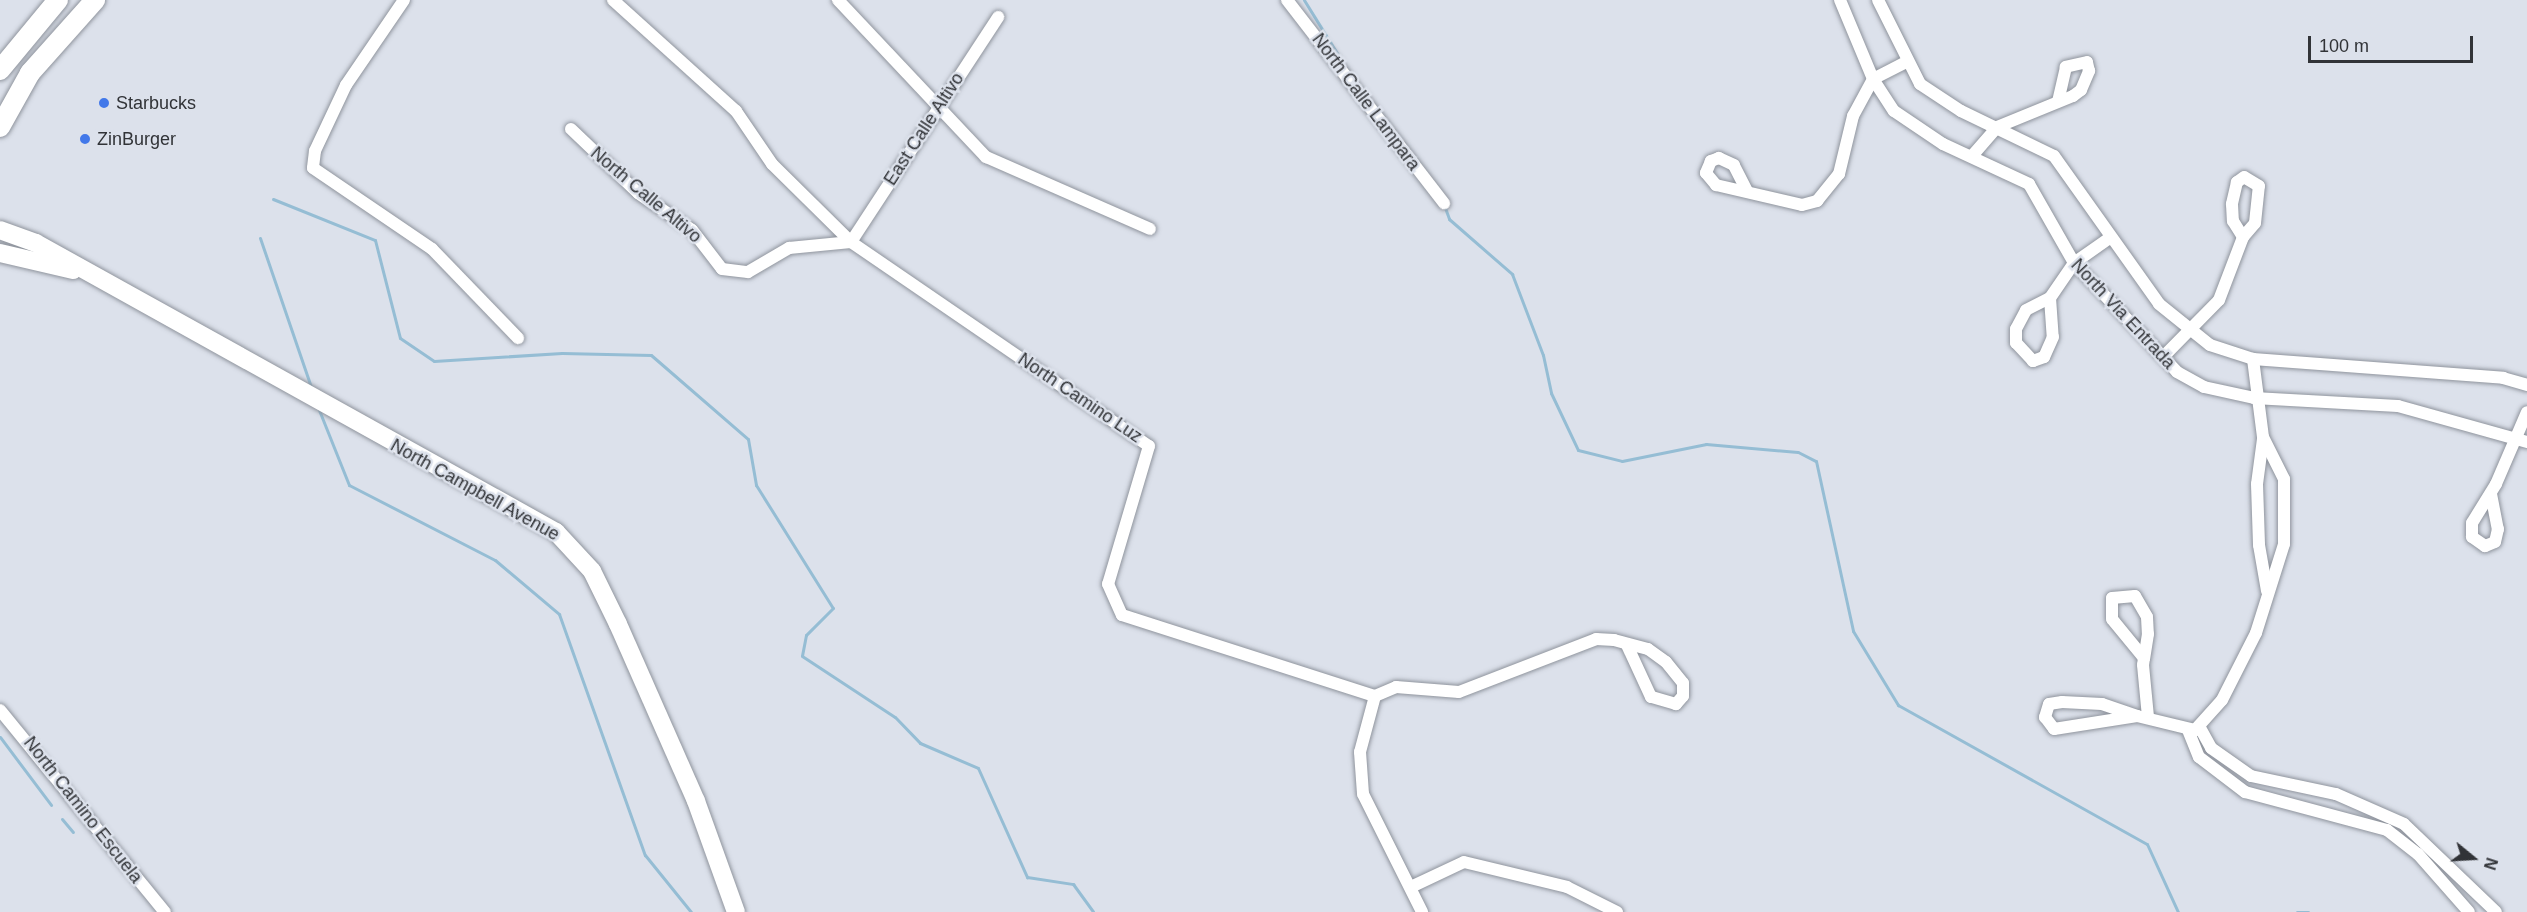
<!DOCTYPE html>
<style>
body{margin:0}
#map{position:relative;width:2527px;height:912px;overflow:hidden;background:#dce1eb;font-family:Helvetica,sans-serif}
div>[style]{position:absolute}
.stream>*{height:3px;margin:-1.5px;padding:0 1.5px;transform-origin:1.5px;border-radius:1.5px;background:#95bdd4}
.roads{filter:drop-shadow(0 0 2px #8f949d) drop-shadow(0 0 2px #8f949d)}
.minor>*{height:12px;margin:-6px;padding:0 6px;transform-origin:6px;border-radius:6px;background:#fff}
.secondary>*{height:18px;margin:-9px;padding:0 9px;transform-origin:9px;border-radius:9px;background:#fff}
.primary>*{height:20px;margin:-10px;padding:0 10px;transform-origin:10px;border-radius:10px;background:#fff}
.dots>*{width:16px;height:16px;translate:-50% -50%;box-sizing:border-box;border:3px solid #dce1eb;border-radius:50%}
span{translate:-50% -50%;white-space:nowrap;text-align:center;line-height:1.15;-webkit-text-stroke:5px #dce1eb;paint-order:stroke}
.street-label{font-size:18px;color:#313337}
.poi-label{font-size:18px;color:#313337}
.left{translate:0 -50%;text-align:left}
.north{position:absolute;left:2443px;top:828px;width:60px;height:60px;-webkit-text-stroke:4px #dce1eb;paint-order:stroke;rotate:108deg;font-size:16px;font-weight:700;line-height:24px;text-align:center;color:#313337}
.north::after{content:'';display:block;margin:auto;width:21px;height:27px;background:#313337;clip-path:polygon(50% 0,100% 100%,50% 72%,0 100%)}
.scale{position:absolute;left:2308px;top:36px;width:165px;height:27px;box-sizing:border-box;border:3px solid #313337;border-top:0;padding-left:8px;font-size:18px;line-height:21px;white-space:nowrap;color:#313337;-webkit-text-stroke:4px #dce1eb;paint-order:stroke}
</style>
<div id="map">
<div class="stream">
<div style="left:1304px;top:0;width:74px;rotate:58.2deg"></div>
<div style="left:273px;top:199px;width:110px;rotate:21.9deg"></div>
<div style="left:375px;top:240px;width:101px;rotate:75.7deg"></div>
<div style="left:400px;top:338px;width:41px;rotate:34.1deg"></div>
<div style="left:434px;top:361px;width:128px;rotate:-3.6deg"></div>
<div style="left:562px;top:353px;width:89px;rotate:1.3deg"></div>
<div style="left:651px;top:355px;width:128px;rotate:40.9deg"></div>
<div style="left:748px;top:439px;width:47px;rotate:80.1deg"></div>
<div style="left:756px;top:485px;width:145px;rotate:58deg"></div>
<div style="left:833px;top:608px;width:38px;rotate:135deg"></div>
<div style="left:806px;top:635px;width:21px;rotate:101deg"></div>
<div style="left:802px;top:656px;width:111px;rotate:33.3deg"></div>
<div style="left:895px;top:717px;width:36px;rotate:46deg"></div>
<div style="left:920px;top:743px;width:63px;rotate:23.3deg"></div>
<div style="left:978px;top:768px;width:120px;rotate:65.8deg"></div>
<div style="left:1027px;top:877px;width:47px;rotate:8.7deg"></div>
<div style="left:1073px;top:884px;width:34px;rotate:54deg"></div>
<div style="left:1444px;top:205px;width:15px;rotate:70deg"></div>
<div style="left:1449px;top:219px;width:84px;rotate:41.1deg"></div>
<div style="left:1512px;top:274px;width:87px;rotate:69.1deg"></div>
<div style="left:1543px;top:355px;width:39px;rotate:78deg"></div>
<div style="left:1551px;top:393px;width:63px;rotate:64.7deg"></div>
<div style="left:1578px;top:450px;width:45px;rotate:14deg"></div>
<div style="left:1622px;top:461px;width:86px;rotate:-11.4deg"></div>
<div style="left:1706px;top:444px;width:92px;rotate:5deg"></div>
<div style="left:1798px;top:452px;width:20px;rotate:27deg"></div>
<div style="left:1816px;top:461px;width:174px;rotate:77.7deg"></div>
<div style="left:1853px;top:631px;width:87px;rotate:58.7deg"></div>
<div style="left:1898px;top:705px;width:285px;rotate:29.2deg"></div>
<div style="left:2147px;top:844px;width:75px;rotate:65.5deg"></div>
<div style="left:260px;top:238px;width:157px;rotate:71.1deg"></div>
<div style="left:319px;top:410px;width:81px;rotate:68.2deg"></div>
<div style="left:349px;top:485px;width:164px;rotate:27.2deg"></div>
<div style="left:495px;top:560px;width:84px;rotate:40.2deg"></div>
<div style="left:559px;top:614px;width:256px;rotate:70.4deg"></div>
<div style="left:645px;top:855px;width:73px;rotate:51.1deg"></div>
<div style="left:0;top:737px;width:85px;rotate:53.1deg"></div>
<div style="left:62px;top:819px;width:17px;rotate:50deg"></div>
<div style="left:2297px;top:912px;width:11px"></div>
</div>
<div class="roads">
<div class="minor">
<div style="left:404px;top:0;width:103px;rotate:124.3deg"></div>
<div style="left:346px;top:85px;width:73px;rotate:115.2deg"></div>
<div style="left:315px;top:151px;width:17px;rotate:97deg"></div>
<div style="left:313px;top:168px;width:144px;rotate:34.2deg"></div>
<div style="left:432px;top:249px;width:124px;rotate:46deg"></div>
<div style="left:613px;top:0;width:166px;rotate:42.1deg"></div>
<div style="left:736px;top:111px;width:64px;rotate:55.8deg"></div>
<div style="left:772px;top:164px;width:111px;rotate:44.6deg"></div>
<div style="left:851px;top:242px;width:361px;rotate:34.4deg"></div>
<div style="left:1149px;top:446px;width:144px;rotate:106.5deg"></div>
<div style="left:1108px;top:584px;width:34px;rotate:66deg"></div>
<div style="left:1122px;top:615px;width:266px;rotate:17.8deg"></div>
<div style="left:838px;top:0;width:216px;rotate:46.7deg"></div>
<div style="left:986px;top:157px;width:179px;rotate:23.7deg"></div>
<div style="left:1287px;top:0;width:257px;rotate:52.3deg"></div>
<div style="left:1840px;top:0;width:86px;rotate:67.3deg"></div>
<div style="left:1873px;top:79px;width:38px;rotate:57deg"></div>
<div style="left:1894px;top:111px;width:59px;rotate:34deg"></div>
<div style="left:1943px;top:144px;width:95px;rotate:24.9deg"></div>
<div style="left:2029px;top:184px;width:91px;rotate:60.3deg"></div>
<div style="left:2074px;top:263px;width:150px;rotate:46.6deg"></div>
<div style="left:2177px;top:372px;width:31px;rotate:29deg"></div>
<div style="left:2204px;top:387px;width:51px;rotate:12.4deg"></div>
<div style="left:2254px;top:398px;width:144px;rotate:3.2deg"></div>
<div style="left:2398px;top:406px;width:134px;rotate:15.6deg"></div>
<div style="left:1878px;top:0;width:94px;rotate:63.4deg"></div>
<div style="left:1920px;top:84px;width:49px;rotate:33.4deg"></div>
<div style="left:1961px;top:111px;width:103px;rotate:25.8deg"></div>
<div style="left:2054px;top:156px;width:181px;rotate:54.6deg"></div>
<div style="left:2159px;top:304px;width:65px;rotate:38.8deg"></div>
<div style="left:2210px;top:345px;width:45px;rotate:18deg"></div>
<div style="left:2253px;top:359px;width:251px;rotate:4.3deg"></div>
<div style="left:2503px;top:378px;width:25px;rotate:16deg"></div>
<div style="left:571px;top:129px;width:93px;rotate:43.7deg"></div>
<div style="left:638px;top:193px;width:65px;rotate:34.4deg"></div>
<div style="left:692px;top:230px;width:49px;rotate:52.4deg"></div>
<div style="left:722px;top:269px;width:26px;rotate:7deg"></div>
<div style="left:748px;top:272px;width:48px;rotate:-30.3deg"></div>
<div style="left:789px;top:248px;width:62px;rotate:-5.5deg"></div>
<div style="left:851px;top:242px;width:269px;rotate:-56.8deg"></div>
<div style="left:1972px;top:156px;width:38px;rotate:-49deg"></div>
<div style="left:1997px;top:127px;width:82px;rotate:-22.2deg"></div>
<div style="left:2073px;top:96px;width:10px;rotate:-37deg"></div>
<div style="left:2081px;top:90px;width:21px;rotate:-67deg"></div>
<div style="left:2089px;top:71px;width:9px;rotate:-103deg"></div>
<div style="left:2087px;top:62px;width:22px;rotate:167deg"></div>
<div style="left:2066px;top:67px;width:35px;rotate:103deg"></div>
<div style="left:1747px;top:191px;width:29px;rotate:-117deg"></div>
<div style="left:1734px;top:165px;width:17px;rotate:-155deg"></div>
<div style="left:1719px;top:158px;width:9px;rotate:159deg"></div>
<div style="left:1711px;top:161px;width:13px;rotate:113deg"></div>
<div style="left:1706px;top:173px;width:16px;rotate:50deg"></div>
<div style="left:1716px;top:185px;width:88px;rotate:13.1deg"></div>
<div style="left:1802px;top:205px;width:16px;rotate:-15deg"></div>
<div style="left:1817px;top:201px;width:35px;rotate:-51deg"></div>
<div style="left:1839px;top:174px;width:60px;rotate:-76.4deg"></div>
<div style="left:1853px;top:116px;width:42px;rotate:-61.6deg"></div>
<div style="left:1873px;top:79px;width:37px;rotate:-27deg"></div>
<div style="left:2050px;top:298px;width:39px;rotate:86deg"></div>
<div style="left:2053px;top:337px;width:22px;rotate:114deg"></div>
<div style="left:2044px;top:357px;width:12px;rotate:160deg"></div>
<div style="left:2033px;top:361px;width:25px;rotate:-133deg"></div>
<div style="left:2016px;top:343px;width:14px;rotate:-90deg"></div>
<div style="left:2016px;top:329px;width:21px;rotate:-62deg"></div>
<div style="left:2026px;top:310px;width:27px;rotate:-27deg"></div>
<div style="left:2050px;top:298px;width:42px;rotate:-55.6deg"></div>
<div style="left:2074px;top:263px;width:42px;rotate:-35.2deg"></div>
<div style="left:2164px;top:356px;width:78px;rotate:-45.5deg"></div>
<div style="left:2219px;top:300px;width:67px;rotate:-69.1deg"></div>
<div style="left:2243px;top:237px;width:18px;rotate:-49deg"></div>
<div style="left:2255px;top:223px;width:37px;rotate:-84deg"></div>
<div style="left:2259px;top:186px;width:17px;rotate:-149deg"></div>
<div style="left:2244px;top:177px;width:9px;rotate:144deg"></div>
<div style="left:2237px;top:182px;width:23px;rotate:103deg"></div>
<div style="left:2232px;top:204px;width:17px;rotate:87deg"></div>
<div style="left:2233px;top:221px;width:19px;rotate:58deg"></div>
<div style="left:2263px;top:439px;width:45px;rotate:97.6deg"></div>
<div style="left:2257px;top:484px;width:61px;rotate:88.1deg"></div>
<div style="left:2259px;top:545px;width:47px;rotate:80.1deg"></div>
<div style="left:2491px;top:494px;width:36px;rotate:79deg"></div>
<div style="left:2498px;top:529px;width:13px;rotate:103deg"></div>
<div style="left:2495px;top:542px;width:11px;rotate:158deg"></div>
<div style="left:2485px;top:546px;width:16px;rotate:-145deg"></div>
<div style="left:2472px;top:537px;width:14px;rotate:-90deg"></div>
<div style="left:2472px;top:523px;width:46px;rotate:-58.4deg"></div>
<div style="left:2496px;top:484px;width:78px;rotate:-66.7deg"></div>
<div style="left:2144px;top:658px;width:50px;rotate:-129.4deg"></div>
<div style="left:2112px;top:619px;width:21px;rotate:-90deg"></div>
<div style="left:2112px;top:598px;width:23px;rotate:-5deg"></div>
<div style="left:2135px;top:596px;width:24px;rotate:60deg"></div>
<div style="left:2147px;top:617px;width:17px;rotate:87deg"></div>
<div style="left:2148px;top:634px;width:24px;rotate:99deg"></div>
<div style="left:2144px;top:658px;width:7px;rotate:98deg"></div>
<div style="left:2143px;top:665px;width:52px;rotate:84.5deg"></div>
<div style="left:1375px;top:696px;width:23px;rotate:-23deg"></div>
<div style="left:1396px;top:687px;width:63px;rotate:4.5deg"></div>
<div style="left:1459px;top:692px;width:147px;rotate:-21.1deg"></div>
<div style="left:1596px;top:639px;width:18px;rotate:3deg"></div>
<div style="left:1614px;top:640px;width:35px;rotate:15deg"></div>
<div style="left:1648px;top:649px;width:22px;rotate:36deg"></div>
<div style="left:1666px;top:662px;width:27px;rotate:51deg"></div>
<div style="left:1683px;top:683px;width:13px;rotate:90deg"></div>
<div style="left:1683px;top:696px;width:11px;rotate:131deg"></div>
<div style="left:1676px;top:704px;width:26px;rotate:-164deg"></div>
<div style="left:1651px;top:697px;width:57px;rotate:-114.8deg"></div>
<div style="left:1375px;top:696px;width:58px;rotate:105deg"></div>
<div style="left:1360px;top:752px;width:42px;rotate:85.9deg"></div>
<div style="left:1363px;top:794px;width:132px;rotate:63.4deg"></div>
<div style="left:0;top:710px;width:261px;rotate:50.8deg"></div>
<div style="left:2137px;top:716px;width:37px;rotate:-161deg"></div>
<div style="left:2102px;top:704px;width:40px;rotate:-177.1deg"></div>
<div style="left:2062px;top:702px;width:13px;rotate:171deg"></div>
<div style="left:2049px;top:704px;width:14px;rotate:107deg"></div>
<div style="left:2045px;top:717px;width:15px;rotate:53deg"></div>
<div style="left:2054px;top:729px;width:84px;rotate:-8.9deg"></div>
<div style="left:2137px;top:716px;width:60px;rotate:13.6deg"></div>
<div style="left:2195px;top:730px;width:40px;rotate:-48deg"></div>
<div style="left:2222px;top:700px;width:75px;rotate:-63.1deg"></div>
<div style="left:2256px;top:633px;width:93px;rotate:-72.5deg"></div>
<div style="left:2284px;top:544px;width:65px;rotate:-90deg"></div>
<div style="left:2284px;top:479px;width:47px;rotate:-116.6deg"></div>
<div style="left:2263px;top:437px;width:79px;rotate:-97.3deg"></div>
<div style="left:2199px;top:726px;width:25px;rotate:61deg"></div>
<div style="left:2211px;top:748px;width:49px;rotate:35deg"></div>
<div style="left:2251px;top:776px;width:87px;rotate:12deg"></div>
<div style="left:2336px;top:794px;width:74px;rotate:23.8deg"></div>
<div style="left:2404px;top:824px;width:127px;rotate:43.7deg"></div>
<div style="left:2188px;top:730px;width:29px;rotate:68deg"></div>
<div style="left:2199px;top:757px;width:58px;rotate:37.3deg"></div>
<div style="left:2245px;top:792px;width:147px;rotate:15deg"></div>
<div style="left:2387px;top:830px;width:39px;rotate:38deg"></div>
<div style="left:2418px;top:854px;width:77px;rotate:48.7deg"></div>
<div style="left:1413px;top:886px;width:56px;rotate:-25.2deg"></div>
<div style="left:1464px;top:862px;width:106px;rotate:13.6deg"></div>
<div style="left:1567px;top:887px;width:56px;rotate:26.6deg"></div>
</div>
<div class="secondary">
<div style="left:0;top:230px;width:38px;rotate:20deg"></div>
<div style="left:36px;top:243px;width:595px;rotate:29.06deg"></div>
<div style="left:556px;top:532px;width:53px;rotate:47.3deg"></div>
<div style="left:592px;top:571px;width:59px;rotate:63.9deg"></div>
<div style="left:618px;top:624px;width:193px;rotate:66.2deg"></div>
<div style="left:696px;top:801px;width:118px;rotate:70.2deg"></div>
<div style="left:0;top:253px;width:75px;rotate:13.1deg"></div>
</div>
<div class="primary">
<div style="left:0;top:70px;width:91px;rotate:-50.4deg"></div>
<div style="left:0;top:127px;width:62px;rotate:-60.9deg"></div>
<div style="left:30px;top:73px;width:98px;rotate:-48.3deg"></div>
</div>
</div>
<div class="dots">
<div style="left:104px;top:103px;background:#4278e9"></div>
<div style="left:85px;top:139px;background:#4278e9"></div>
</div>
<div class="street-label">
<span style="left:1366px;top:102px;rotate:53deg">North Calle Lampara</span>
<span style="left:924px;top:129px;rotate:-57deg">East Calle Altivo</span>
<span style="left:646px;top:195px;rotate:40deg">North Calle Altivo</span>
<span style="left:2123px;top:314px;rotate:47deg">North Via Entrada</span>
<span style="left:1080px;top:398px;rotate:34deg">North Camino Luz</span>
<span style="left:475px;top:490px;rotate:29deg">North Campbell Avenue</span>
<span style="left:83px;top:810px;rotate:52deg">North Camino Escuela</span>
</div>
<div class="poi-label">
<span class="left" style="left:116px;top:103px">Starbucks</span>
<span class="left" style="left:97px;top:139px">ZinBurger</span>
</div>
<div class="north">N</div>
<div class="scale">100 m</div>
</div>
